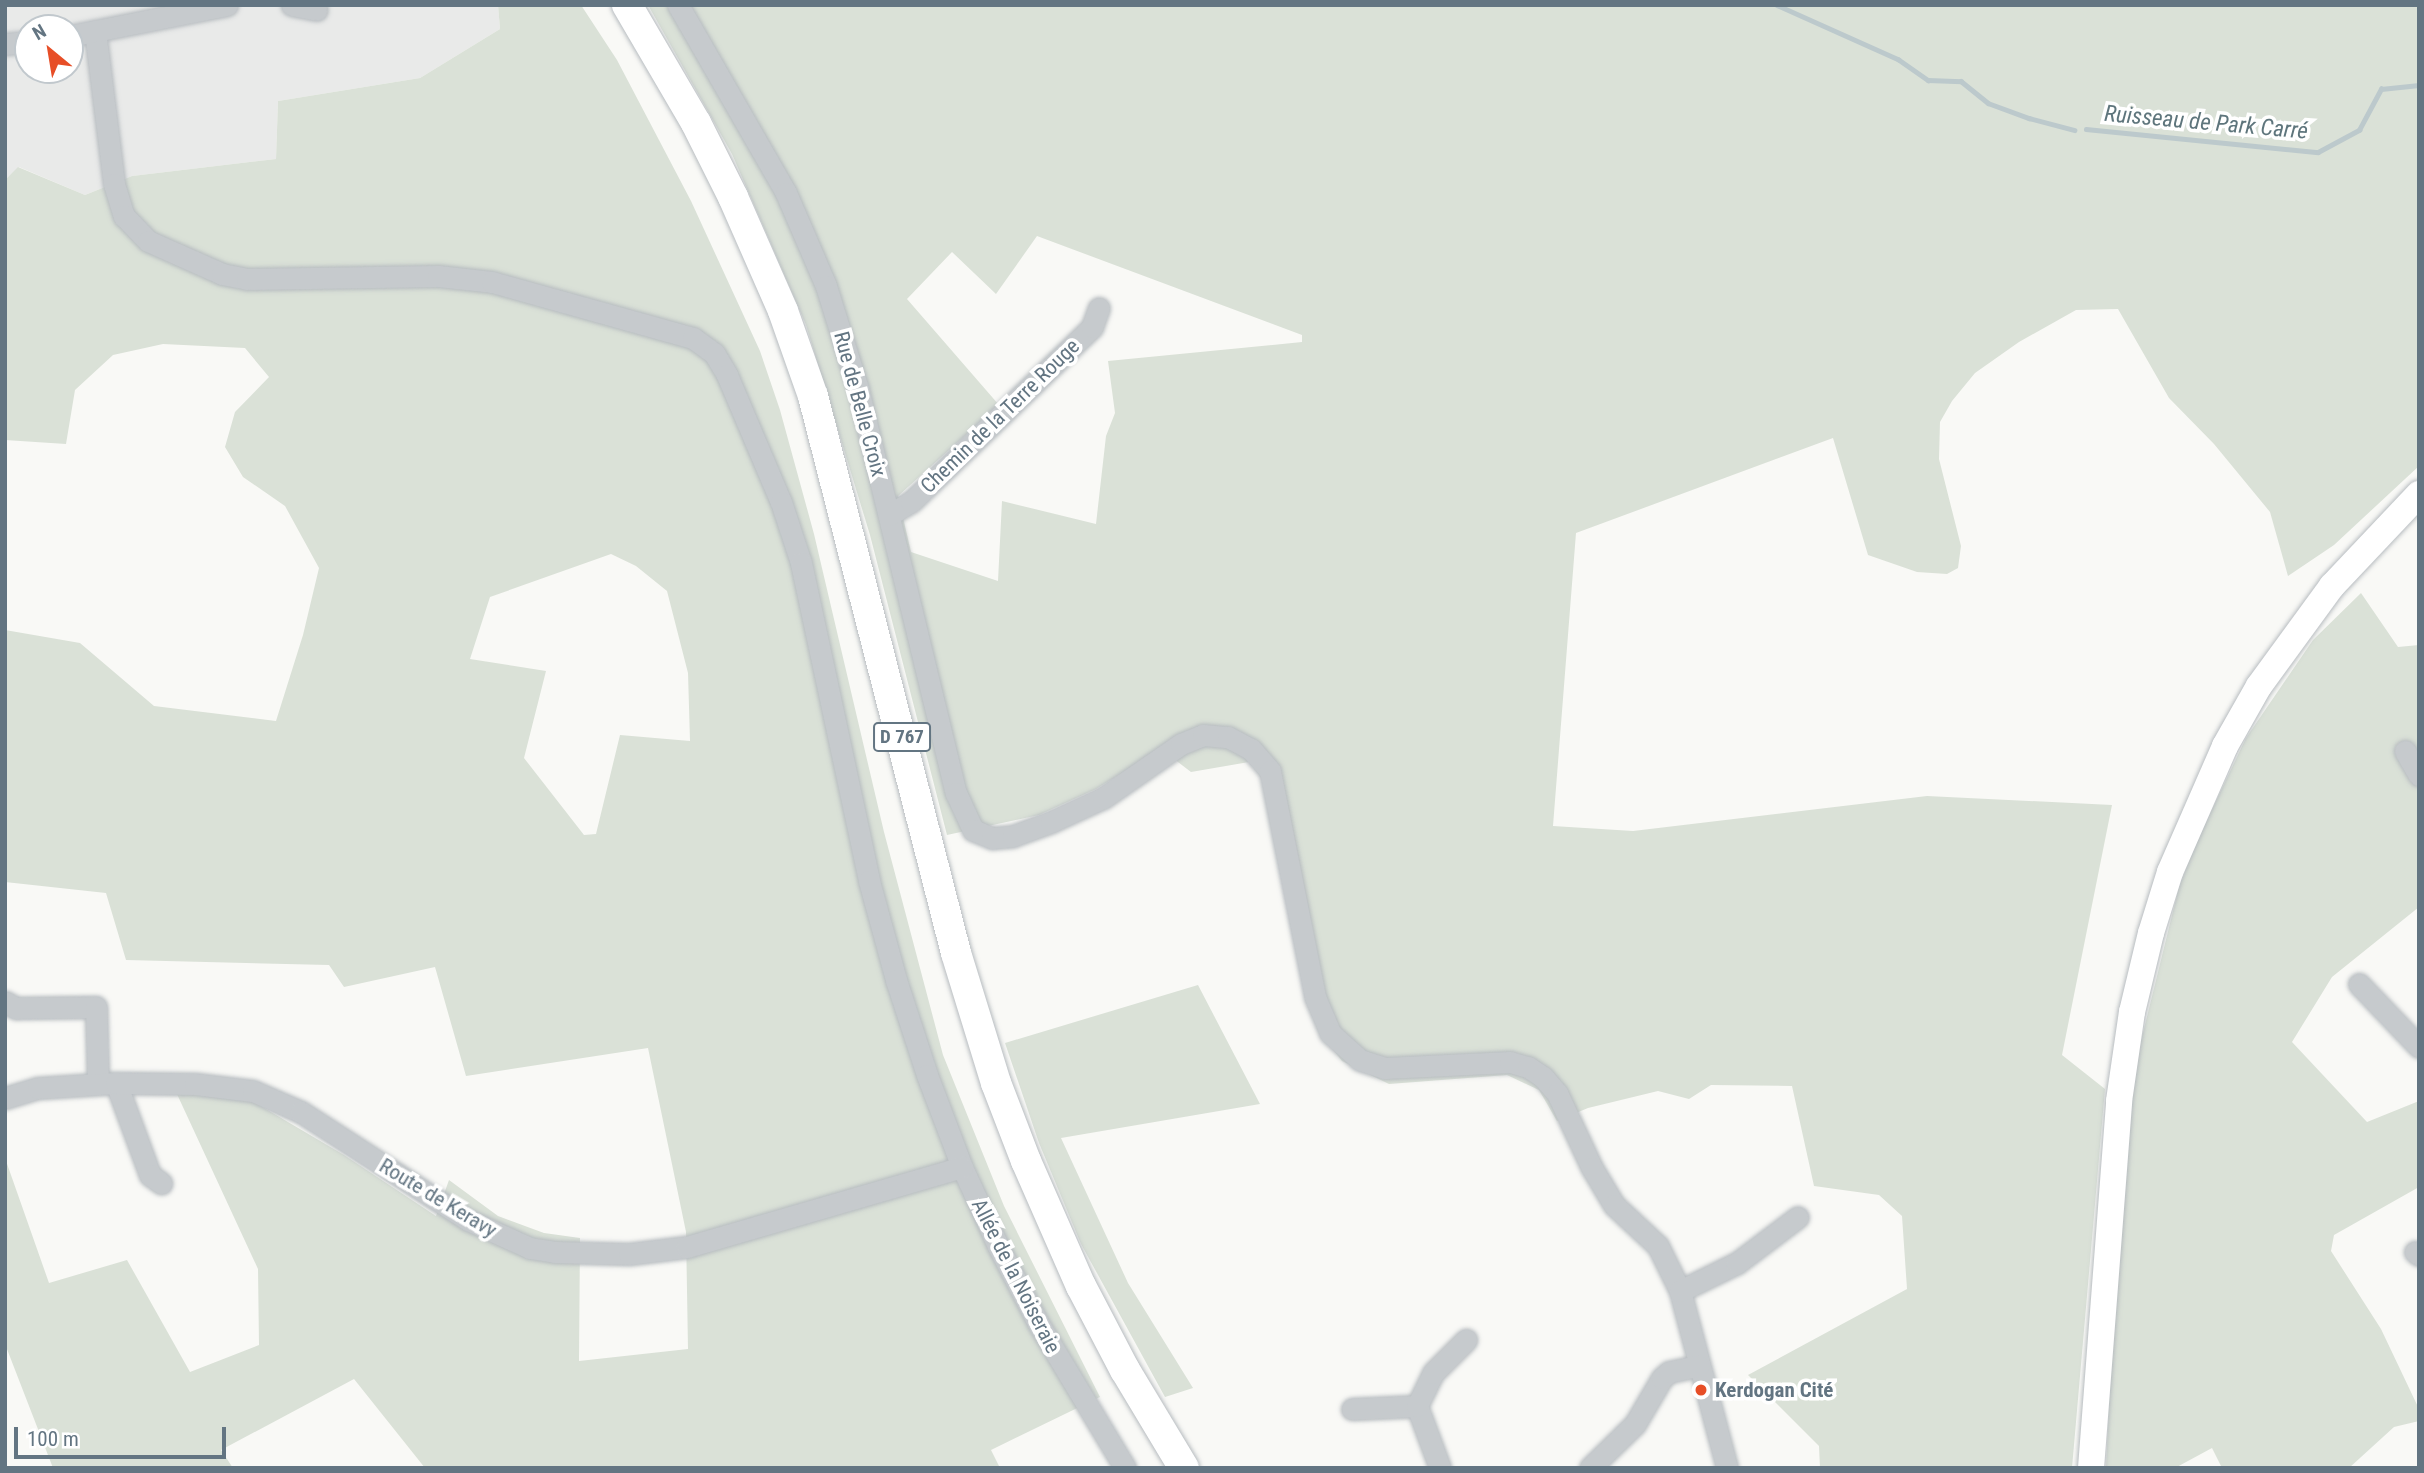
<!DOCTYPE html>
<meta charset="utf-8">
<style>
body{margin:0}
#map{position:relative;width:2424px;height:1473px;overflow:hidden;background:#f9f9f6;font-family:"Roboto Condensed",sans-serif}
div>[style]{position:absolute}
.built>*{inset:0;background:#e9eae9}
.green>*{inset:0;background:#dae1d7}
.stream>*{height:4.5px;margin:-2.25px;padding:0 2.25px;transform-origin:2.25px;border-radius:2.25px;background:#bcc9cc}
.roads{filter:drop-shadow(0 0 2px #b7bcc0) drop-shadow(0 0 2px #b7bcc0)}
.minor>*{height:21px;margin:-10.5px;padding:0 10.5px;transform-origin:10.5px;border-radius:10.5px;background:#c6cacd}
.major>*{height:26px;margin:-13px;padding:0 13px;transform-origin:13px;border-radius:13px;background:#fff}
.highway>*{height:30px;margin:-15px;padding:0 15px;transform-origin:15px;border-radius:15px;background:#fff}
.dots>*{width:19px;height:19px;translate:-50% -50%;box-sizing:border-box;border:4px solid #fff;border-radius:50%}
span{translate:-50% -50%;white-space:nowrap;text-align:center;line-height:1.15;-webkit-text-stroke:7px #fff;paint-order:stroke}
.shield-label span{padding:2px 5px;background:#fff;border:2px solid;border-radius:5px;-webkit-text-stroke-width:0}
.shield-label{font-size:19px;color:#637582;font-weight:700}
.street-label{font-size:21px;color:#637582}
.poi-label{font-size:21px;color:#637582;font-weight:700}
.left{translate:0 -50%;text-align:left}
.water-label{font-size:23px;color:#5e757c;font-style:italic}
.frame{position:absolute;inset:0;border:7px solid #637582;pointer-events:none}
.north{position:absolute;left:14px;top:14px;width:70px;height:70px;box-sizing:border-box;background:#fff;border:2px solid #c1c8cd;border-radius:50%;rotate:330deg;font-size:19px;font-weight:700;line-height:28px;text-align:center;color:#637582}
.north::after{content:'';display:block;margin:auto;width:24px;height:32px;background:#e74e27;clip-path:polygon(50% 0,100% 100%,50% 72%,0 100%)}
.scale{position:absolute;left:14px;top:1427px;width:212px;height:32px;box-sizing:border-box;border:4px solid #637582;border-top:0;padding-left:9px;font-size:21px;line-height:24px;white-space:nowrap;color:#637582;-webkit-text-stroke:5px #fff;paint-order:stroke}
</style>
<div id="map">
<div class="built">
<div style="clip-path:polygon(evenodd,5px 5px,498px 5px,500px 29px,420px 78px,278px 101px,276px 159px,132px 176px,85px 195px,19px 167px,5px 180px,5px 5px,28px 28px,70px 28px,70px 70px,28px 70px,28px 28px)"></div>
</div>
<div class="green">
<div style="clip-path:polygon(evenodd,498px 5px,581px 5px,617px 60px,691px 201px,760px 351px,780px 410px,814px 534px,884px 832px,943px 1055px,1004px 1206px,1100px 1397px,991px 1450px,1000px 1468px,425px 1468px,354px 1379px,221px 1450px,233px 1468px,53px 1468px,5px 1344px,5px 1158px,49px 1283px,127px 1260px,190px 1372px,259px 1345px,258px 1269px,176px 1092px,249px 1099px,344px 1155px,436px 1216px,449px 1180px,498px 1216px,544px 1233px,580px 1238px,579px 1361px,688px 1349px,686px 1232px,648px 1048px,466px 1076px,435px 967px,344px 987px,329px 965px,126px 960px,106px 893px,5px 882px,5px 630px,80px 643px,154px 706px,276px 721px,303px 635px,319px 568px,285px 506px,243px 477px,225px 447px,235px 412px,269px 377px,245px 348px,163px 344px,113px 355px,75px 390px,66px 444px,5px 440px,5px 180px,18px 167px,85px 195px,132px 176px,276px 159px,278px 101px,420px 78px,500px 29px,498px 5px,611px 554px,636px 566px,667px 591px,688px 673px,690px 741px,620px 735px,596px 834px,584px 835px,524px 758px,546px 671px,470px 659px,490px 597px,611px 554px)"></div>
<div style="clip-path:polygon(evenodd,648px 5px,2419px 5px,2419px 466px,2334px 545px,2288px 576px,2270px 512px,2214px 444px,2169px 398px,2118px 309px,2076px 310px,2019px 342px,1975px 373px,1952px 401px,1940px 422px,1939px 459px,1961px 546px,1958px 568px,1947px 574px,1917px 572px,1868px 555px,1833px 438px,1576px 533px,1553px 826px,1633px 831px,1927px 796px,2112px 805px,2062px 1055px,2105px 1089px,2072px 1468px,1820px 1468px,1819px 1446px,1748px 1375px,1907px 1289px,1902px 1216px,1879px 1195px,1814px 1186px,1792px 1086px,1711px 1085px,1689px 1099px,1658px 1091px,1588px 1108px,1557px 1121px,1539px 1090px,1507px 1075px,1389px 1084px,1342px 1061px,1318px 1030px,1264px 781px,1249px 762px,1191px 772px,1161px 749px,1096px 789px,1039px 815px,947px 835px,870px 535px,806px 325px,732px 154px,648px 5px,1037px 236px,1302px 335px,1302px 342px,1108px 361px,1115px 413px,1106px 436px,1096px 524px,1002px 501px,998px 581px,911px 552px,898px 496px,999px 405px,907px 299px,952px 252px,996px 294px,1037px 236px)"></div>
<div style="clip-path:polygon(2361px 593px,2398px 647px,2419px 645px,2419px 907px,2332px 977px,2292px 1042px,2367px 1122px,2419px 1101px,2419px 1187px,2334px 1235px,2331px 1251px,2381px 1329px,2419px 1409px,2419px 1421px,2394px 1427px,2349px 1468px,2222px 1468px,2212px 1448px,2175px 1468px,2106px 1468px,2119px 1193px,2140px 1045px,2179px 887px,2195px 845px,2246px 738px,2313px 640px)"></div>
<div style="clip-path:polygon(1198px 985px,1260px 1104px,1061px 1138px,1128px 1283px,1193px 1388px,1165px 1397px,1081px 1244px,1039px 1143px,1005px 1043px)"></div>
</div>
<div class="stream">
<div style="left:1777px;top:5px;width:133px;rotate:24.1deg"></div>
<div style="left:1898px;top:59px;width:37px;rotate:35deg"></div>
<div style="left:1928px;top:80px;width:33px;rotate:2deg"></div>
<div style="left:1961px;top:81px;width:35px;rotate:39deg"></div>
<div style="left:1988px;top:103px;width:44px;rotate:20.1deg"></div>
<div style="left:2029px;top:118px;width:47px;rotate:14.9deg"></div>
<div style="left:2086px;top:129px;width:233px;rotate:5.7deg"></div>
<div style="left:2318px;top:152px;width:47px;rotate:-28.2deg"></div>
<div style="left:2359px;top:130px;width:47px;rotate:-61.8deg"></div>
<div style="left:2381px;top:89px;width:38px;rotate:-6deg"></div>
</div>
<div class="roads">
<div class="minor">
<div style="left:292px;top:5px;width:25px;rotate:11deg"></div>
<div style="left:678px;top:5px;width:217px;rotate:60.1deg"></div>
<div style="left:786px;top:193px;width:101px;rotate:66.7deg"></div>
<div style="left:826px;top:286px;width:108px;rotate:72.7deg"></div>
<div style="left:858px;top:389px;width:416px;rotate:76.4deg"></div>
<div style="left:956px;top:793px;width:41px;rotate:65.3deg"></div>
<div style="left:973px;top:830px;width:21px;rotate:23deg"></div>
<div style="left:992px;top:838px;width:21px;rotate:-5deg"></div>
<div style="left:1013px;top:836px;width:40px;rotate:-20.2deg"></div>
<div style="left:1051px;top:822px;width:57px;rotate:-24.8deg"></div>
<div style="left:1103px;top:798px;width:95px;rotate:-34.7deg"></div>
<div style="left:1181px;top:744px;width:24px;rotate:-22deg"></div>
<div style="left:1203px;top:735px;width:25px;rotate:5deg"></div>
<div style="left:1228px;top:737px;width:26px;rotate:28deg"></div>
<div style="left:1251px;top:749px;width:29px;rotate:49deg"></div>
<div style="left:1270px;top:771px;width:230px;rotate:78.7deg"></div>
<div style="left:1315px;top:997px;width:39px;rotate:67deg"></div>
<div style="left:1330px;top:1033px;width:40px;rotate:42deg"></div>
<div style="left:1360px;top:1060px;width:26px;rotate:18deg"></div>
<div style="left:1385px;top:1068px;width:125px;rotate:-2.7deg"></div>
<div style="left:1510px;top:1062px;width:19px;rotate:16deg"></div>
<div style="left:1528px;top:1067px;width:18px;rotate:34deg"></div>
<div style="left:1543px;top:1077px;width:21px;rotate:49deg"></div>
<div style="left:1557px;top:1093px;width:83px;rotate:65deg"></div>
<div style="left:1592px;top:1168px;width:43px;rotate:59.3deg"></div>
<div style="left:1614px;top:1205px;width:60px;rotate:43deg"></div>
<div style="left:1658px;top:1246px;width:50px;rotate:63.9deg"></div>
<div style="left:1680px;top:1291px;width:183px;rotate:75.1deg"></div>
<div style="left:95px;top:31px;width:154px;rotate:82.9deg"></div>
<div style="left:114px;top:184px;width:34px;rotate:73deg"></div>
<div style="left:124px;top:216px;width:35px;rotate:46deg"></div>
<div style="left:148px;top:241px;width:81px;rotate:24deg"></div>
<div style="left:222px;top:274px;width:25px;rotate:11deg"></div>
<div style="left:247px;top:279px;width:191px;rotate:-0.9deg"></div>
<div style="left:438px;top:276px;width:54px;rotate:6.3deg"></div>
<div style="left:492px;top:282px;width:209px;rotate:15.6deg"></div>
<div style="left:693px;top:338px;width:26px;rotate:36deg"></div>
<div style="left:714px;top:353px;width:26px;rotate:59deg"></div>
<div style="left:727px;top:375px;width:138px;rotate:67deg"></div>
<div style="left:781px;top:502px;width:64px;rotate:71.8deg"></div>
<div style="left:801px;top:563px;width:325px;rotate:77.9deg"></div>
<div style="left:869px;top:881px;width:103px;rotate:74.7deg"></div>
<div style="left:896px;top:980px;width:100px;rotate:71.9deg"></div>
<div style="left:927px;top:1075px;width:98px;rotate:69.2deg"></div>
<div style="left:962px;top:1167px;width:87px;rotate:65.5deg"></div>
<div style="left:998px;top:1246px;width:87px;rotate:62.5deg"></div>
<div style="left:1038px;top:1323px;width:169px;rotate:59deg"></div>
<div style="left:70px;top:36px;width:160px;rotate:-11.2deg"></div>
<div style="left:5px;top:44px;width:23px;rotate:-5deg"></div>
<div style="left:889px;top:515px;width:26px;rotate:-31deg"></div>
<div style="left:911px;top:502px;width:252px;rotate:-44deg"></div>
<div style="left:1092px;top:327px;width:20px;rotate:-70deg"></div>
<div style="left:2405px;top:751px;width:28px;rotate:60deg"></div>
<div style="left:2359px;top:984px;width:87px;rotate:46.4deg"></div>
<div style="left:5px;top:1002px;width:13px;rotate:29deg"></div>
<div style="left:16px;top:1008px;width:80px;rotate:-0.7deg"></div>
<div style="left:96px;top:1007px;width:77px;rotate:88.5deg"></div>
<div style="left:116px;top:1083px;width:98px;rotate:69.7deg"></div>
<div style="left:150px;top:1175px;width:14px;rotate:36deg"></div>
<div style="left:5px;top:1098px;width:34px;rotate:-17deg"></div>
<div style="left:38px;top:1088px;width:78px;rotate:-3.7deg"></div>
<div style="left:116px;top:1083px;width:79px;rotate:0.7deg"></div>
<div style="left:195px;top:1084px;width:58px;rotate:6.9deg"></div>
<div style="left:253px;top:1091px;width:52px;rotate:23.6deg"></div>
<div style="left:301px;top:1112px;width:199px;rotate:32.9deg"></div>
<div style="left:468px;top:1220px;width:68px;rotate:24.3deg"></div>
<div style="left:530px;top:1248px;width:25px;rotate:9deg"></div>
<div style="left:555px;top:1252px;width:74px;rotate:1.5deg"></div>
<div style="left:629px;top:1254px;width:58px;rotate:-6.9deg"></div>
<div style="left:687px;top:1247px;width:286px;rotate:-16.2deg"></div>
<div style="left:2415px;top:1252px;width:5px;rotate:37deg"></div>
<div style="left:1680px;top:1291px;width:64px;rotate:-26.2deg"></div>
<div style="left:1737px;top:1263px;width:76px;rotate:-37deg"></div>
<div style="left:1352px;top:1409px;width:65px;rotate:-2.6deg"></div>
<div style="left:1440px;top:1468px;width:66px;rotate:-110.4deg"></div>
<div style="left:1417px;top:1406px;width:37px;rotate:-64deg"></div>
<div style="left:1433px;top:1373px;width:47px;rotate:-45deg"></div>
<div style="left:1590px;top:1468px;width:63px;rotate:-44.4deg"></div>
<div style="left:1635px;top:1424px;width:53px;rotate:-59.6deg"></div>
<div style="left:1662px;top:1378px;width:9px;rotate:-41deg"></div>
<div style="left:1669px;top:1372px;width:30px;rotate:-12deg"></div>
</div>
<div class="major">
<div style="left:2091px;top:1468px;width:368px;rotate:-85.6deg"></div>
<div style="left:2119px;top:1101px;width:90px;rotate:-81.7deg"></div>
<div style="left:2132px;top:1012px;width:81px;rotate:-76.5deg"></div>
<div style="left:2151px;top:933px;width:64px;rotate:-72.7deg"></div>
<div style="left:2170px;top:872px;width:137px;rotate:-66.4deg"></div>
<div style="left:2225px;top:746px;width:69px;rotate:-60.5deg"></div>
<div style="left:2259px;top:686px;width:124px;rotate:-53.9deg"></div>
<div style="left:2332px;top:586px;width:127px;rotate:-46.6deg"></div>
</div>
<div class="highway">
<div style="left:627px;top:5px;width:137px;rotate:59.7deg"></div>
<div style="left:696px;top:123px;width:83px;rotate:63.4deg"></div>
<div style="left:733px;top:197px;width:124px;rotate:66.3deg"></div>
<div style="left:783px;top:311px;width:90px;rotate:70.6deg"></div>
<div style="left:813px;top:396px;width:575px;rotate:75.6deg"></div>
<div style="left:956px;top:953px;width:136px;rotate:72.9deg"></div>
<div style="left:996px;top:1083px;width:84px;rotate:69deg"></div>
<div style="left:1026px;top:1161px;width:137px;rotate:66.3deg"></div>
<div style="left:1081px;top:1286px;width:95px;rotate:62.4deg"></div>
<div style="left:1125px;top:1370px;width:114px;rotate:59deg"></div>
</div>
</div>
<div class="dots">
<div style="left:1701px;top:1390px;background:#e74e27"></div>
</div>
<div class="shield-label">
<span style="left:902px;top:737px">D 767</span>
</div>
<div class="street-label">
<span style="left:860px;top:404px;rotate:75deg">Rue de Belle Croix</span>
<span style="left:1000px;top:416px;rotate:-44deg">Chemin de la Terre Rouge</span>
<span style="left:438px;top:1198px;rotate:31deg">Route de Keravy</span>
<span style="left:1016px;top:1276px;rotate:63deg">Allée de la Noiseraie</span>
</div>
<div class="poi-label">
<span class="left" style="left:1715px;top:1390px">Kerdogan Cité</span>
</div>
<div class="water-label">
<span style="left:2206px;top:123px;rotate:5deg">Ruisseau de Park Carré</span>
</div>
<div class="frame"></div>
<div class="north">N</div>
<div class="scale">100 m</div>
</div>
